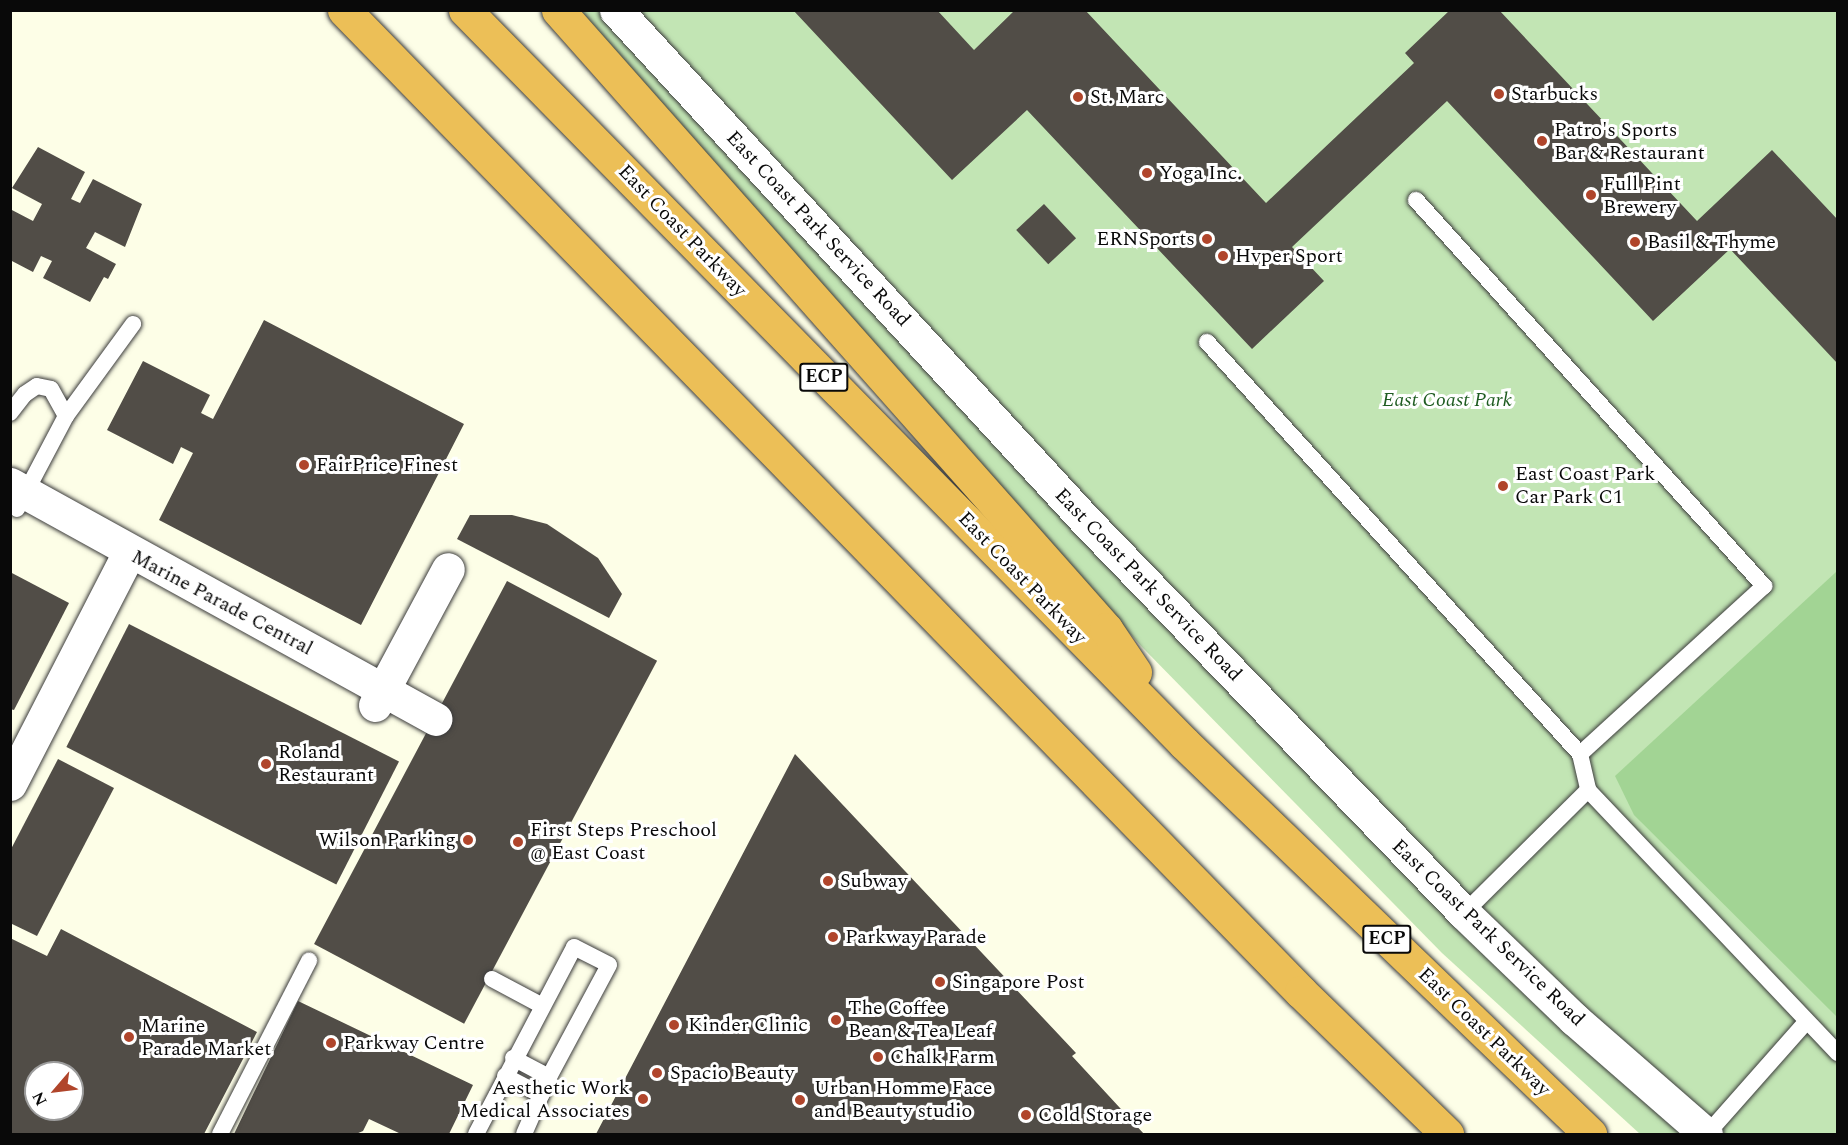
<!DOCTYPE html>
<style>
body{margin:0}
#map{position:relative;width:1848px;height:1145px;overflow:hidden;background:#fdfee7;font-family:Spectral,serif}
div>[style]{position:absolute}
.green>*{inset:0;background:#c2e5b4}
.forest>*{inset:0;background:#a2d494}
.building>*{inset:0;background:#514d47;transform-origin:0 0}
.roads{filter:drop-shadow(0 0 2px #3c3c3c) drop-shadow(0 0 2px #3c3c3c)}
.lane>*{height:16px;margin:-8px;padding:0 8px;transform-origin:8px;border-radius:8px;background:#fff}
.street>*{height:33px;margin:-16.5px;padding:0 16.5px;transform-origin:16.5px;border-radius:16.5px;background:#fff}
.highway>*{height:33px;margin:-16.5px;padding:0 16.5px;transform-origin:16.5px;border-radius:16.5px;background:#ecbf57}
.dots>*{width:16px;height:16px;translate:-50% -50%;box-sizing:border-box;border:3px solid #fff;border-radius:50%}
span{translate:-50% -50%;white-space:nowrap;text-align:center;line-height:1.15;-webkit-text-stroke:6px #fff;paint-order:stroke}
.shield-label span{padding:2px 4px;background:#fff;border:2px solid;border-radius:4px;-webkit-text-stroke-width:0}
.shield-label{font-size:18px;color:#090909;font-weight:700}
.poi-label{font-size:20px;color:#090909}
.left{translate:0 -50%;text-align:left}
.right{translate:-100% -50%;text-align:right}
.street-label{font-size:20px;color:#090909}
.park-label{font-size:20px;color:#1f5c21;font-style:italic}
.frame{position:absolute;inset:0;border:12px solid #090909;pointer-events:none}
.north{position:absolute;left:24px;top:1061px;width:60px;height:60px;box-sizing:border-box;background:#fff;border:2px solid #9d9d9d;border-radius:50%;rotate:242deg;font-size:16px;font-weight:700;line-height:24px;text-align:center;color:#090909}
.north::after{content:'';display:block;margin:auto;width:21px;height:27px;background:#b0452b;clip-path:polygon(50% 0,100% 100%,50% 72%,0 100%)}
</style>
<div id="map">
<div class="green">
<div style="clip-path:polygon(573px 11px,1837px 11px,1837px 1134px,1640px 1134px,1442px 953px,1142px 647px)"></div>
</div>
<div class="forest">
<div style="clip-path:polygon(1836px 572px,1838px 574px,1837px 1017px,1634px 815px,1615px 776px)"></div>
</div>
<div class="building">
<div style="clip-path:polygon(793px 10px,937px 10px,974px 50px,1015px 10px,1085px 10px,1266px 203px,1414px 63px,1405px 53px,1450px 10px,1499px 10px,1697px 221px,1772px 150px,1838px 220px,1838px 364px,1730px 249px,1653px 321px,1447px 101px,1292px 247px,1324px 281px,1252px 349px,1027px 110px,952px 180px)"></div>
<div style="clip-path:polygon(38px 147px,85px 172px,71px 199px,80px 203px,93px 179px,142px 204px,125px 247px,95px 232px,86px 248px,116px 264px,108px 279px,104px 277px,90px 302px,43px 278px,52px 261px,41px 256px,33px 272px,10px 260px,10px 209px,33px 221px,42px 204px,12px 188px)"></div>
<div style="left:1044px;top:204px;width:47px;height:38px;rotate:47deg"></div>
<div style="clip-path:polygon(264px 320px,464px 424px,361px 625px,159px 520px,193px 453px,181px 447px,173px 464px,107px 430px,143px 361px,210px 395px,201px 413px,213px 419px)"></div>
<div style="clip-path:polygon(470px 515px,512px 515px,547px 524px,598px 558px,622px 594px,609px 618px,457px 539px)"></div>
<div style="clip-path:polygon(10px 572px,69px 603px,14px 710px,10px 709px)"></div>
<div style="left:507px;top:581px;width:170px;height:411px;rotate:28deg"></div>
<div style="left:129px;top:624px;width:303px;height:138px;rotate:27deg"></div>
<div style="clip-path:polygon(795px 754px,1076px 1053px,1072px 1056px,1144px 1134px,596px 1134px)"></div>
<div style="clip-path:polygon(58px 759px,114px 788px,37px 936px,10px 923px,10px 851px)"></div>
<div style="clip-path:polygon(evenodd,61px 929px,257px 1032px,204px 1134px,10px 1134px,10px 938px,47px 956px,61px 929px,36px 1073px,72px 1073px,72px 1109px,36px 1109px,36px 1073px)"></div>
<div style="clip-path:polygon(298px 1001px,473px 1085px,449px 1134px,401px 1134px,369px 1119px,363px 1131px,356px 1134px,234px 1134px)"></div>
</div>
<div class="roads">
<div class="lane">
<div style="left:1416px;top:200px;width:520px;rotate:47.96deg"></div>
<div style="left:1764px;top:586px;width:249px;rotate:137.6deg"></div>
<div style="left:1207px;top:342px;width:556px;rotate:47.84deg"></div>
<div style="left:1580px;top:754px;width:37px;rotate:77deg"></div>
<div style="left:1588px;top:790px;width:363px;rotate:46.5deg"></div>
<div style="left:10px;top:413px;width:24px;rotate:-52deg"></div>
<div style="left:25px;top:394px;width:14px;rotate:-34deg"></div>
<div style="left:37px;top:386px;width:14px;rotate:12deg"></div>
<div style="left:51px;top:389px;width:31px;rotate:61deg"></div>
<div style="left:66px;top:416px;width:105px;rotate:117.8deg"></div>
<div style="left:66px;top:416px;width:114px;rotate:-53.9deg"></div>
<div style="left:1464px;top:913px;width:175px;rotate:-44.8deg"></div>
<div style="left:492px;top:979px;width:55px;rotate:28deg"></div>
<div style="left:513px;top:1058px;width:41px;rotate:27.8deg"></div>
<div style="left:505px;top:1076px;width:41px;rotate:27.8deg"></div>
<div style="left:220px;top:1134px;width:195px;rotate:-62.8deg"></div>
<div style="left:476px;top:1134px;width:211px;rotate:-62.3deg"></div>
<div style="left:574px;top:947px;width:39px;rotate:27deg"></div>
<div style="left:609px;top:965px;width:127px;rotate:118.2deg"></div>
<div style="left:549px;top:1077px;width:62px;rotate:113.7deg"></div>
<div style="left:1707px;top:1134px;width:149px;rotate:-48.5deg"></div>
</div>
<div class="street">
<div style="left:616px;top:10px;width:696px;rotate:47.39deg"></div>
<div style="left:1087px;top:522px;width:543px;rotate:46.04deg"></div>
<div style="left:1464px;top:913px;width:153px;rotate:43.9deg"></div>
<div style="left:1574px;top:1019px;width:175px;rotate:41.1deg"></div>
<div style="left:10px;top:484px;width:486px;rotate:28.9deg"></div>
<div style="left:375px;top:705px;width:154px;rotate:-61.8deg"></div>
<div style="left:10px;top:784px;width:261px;rotate:-62.8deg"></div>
</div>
<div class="highway">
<div style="left:344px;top:10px;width:1371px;rotate:45.74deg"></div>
<div style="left:1301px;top:992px;width:204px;rotate:44.2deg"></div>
<div style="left:465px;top:10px;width:1027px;rotate:45.55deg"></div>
<div style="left:1184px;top:743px;width:564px;rotate:43.92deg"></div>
<div style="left:558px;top:10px;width:827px;rotate:48.48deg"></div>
<div style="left:1106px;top:629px;width:52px;rotate:56deg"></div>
</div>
</div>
<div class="dots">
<div style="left:1499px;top:94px;background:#b0452b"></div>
<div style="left:1078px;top:97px;background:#b0452b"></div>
<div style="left:1542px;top:141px;background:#b0452b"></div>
<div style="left:1147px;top:173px;background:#b0452b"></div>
<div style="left:1591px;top:195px;background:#b0452b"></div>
<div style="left:1207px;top:239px;background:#b0452b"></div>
<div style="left:1635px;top:242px;background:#b0452b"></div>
<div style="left:1223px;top:256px;background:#b0452b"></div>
<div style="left:304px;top:465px;background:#b0452b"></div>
<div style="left:1503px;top:486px;background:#b0452b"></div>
<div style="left:266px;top:764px;background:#b0452b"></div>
<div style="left:468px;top:840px;background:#b0452b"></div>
<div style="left:518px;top:842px;background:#b0452b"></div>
<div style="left:828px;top:881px;background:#b0452b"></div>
<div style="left:833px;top:937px;background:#b0452b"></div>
<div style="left:940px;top:982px;background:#b0452b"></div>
<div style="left:836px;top:1020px;background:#b0452b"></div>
<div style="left:674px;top:1025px;background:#b0452b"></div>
<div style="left:129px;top:1037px;background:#b0452b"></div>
<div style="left:331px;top:1043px;background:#b0452b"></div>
<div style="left:878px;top:1057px;background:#b0452b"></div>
<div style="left:657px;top:1073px;background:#b0452b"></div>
<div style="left:643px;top:1099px;background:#b0452b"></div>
<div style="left:800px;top:1100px;background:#b0452b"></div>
<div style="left:1026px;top:1115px;background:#b0452b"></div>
</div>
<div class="shield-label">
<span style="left:824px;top:377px">ECP</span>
<span style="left:1387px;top:939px">ECP</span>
</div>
<div class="poi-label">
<span class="left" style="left:1511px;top:94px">Starbucks</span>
<span class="left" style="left:1090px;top:97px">St. Marc</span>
<span class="left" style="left:1554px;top:142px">Patro's Sports<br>Bar &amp; Restaurant</span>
<span class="left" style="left:1159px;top:173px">Yoga Inc.</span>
<span class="left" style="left:1603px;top:196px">Full Pint<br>Brewery</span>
<span class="right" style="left:1195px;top:239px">ERNSports</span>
<span class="left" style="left:1647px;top:242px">Basil &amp; Thyme</span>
<span class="left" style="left:1235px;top:256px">Hvper Sport</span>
<span class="left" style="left:316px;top:465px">FairPrice Finest</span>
<span class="left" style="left:1515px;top:486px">East Coast Park<br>Car Park C1</span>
<span class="left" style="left:278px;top:764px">Roland<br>Restaurant</span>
<span class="left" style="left:530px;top:842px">First Steps Preschool<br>@ East Coast</span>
<span class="right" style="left:456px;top:840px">Wilson Parking</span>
<span class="left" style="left:840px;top:881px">Subway</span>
<span class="left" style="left:845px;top:937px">Parkway Parade</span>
<span class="left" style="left:952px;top:982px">Singapore Post</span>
<span class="left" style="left:848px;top:1020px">The Coffee<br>Bean &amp; Tea Leaf</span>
<span class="left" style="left:688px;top:1025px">Kinder Clinic</span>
<span class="left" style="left:141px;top:1038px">Marine<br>Parade Market</span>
<span class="left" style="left:343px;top:1043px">Parkway Centre</span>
<span class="left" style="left:890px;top:1057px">Chalk Farm</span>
<span class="left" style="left:670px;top:1073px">Spacio Beauty</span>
<span class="right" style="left:630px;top:1100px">Aesthetic Work<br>Medical Associates</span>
<span class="left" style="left:814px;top:1100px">Urban Homme Face<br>and Beauty studio</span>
<span class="left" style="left:1038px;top:1115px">Cold Storage</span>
</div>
<div class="street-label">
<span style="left:818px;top:229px;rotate:47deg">East Coast Park Service Road</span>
<span style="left:682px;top:231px;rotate:46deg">East Coast Parkway</span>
<span style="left:1022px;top:578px;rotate:46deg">East Coast Parkway</span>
<span style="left:1148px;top:585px;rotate:46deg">East Coast Park Service Road</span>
<span style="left:222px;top:603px;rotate:28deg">Marine Parade Central</span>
<span style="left:1488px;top:933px;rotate:44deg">East Coast Park Service Road</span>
<span style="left:1484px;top:1032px;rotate:44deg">East Coast Parkway</span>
</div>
<div class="park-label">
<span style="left:1447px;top:400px">East Coast Park</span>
</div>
<div class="frame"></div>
<div class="north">N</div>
</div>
